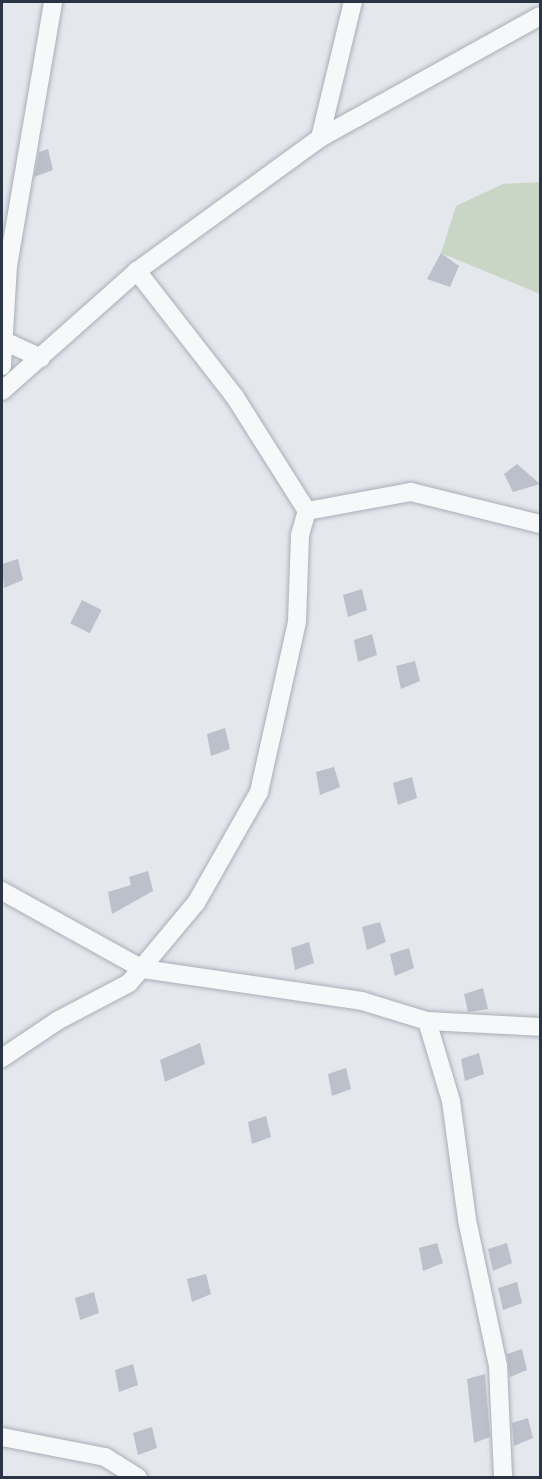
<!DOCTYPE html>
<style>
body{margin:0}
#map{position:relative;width:542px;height:1479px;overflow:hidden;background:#e4e7ec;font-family:"Fira Sans Condensed",sans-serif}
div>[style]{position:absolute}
.green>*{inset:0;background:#c9d6c5}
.building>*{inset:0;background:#bbc0ca;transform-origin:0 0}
.roads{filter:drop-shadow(0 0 2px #a9aeb7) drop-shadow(0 0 2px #a9aeb7)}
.minor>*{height:18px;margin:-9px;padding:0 9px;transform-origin:9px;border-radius:9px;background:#f7f8fa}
span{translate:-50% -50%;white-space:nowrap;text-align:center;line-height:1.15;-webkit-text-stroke:4.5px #f4f6f9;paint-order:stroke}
.frame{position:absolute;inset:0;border:3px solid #2b3445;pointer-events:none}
</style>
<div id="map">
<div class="green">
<div style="clip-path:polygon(540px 182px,540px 294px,441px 253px,456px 206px,503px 184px)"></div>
</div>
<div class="building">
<div style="clip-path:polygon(48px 149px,53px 170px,34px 177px,39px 152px)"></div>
<div style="clip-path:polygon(441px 253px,459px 266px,450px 287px,427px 279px)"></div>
<div style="clip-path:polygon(517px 464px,540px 484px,513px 492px,504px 474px)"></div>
<div style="clip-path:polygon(18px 559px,23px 580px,4px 588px,2px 564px)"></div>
<div style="clip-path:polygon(362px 589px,367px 610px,348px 617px,343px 595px)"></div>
<div style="left:82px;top:600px;width:22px;height:26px;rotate:27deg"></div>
<div style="clip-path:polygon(372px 634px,377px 655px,358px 662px,354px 640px)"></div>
<div style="clip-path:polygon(415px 661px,420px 681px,401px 689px,396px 666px)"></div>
<div style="clip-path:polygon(225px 728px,230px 749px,211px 756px,207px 734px)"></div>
<div style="clip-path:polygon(334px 767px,340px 787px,320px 795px,316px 772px)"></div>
<div style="clip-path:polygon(412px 777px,417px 798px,398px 805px,393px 783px)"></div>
<div style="clip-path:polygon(148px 871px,153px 891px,112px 914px,108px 892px,131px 885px,129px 877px)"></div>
<div style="clip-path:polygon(380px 922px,386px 942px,367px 950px,362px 927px)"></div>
<div style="clip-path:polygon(309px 942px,314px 963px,295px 970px,291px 948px)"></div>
<div style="clip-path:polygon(409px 948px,414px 968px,395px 976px,390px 954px)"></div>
<div style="clip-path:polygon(483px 988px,488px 1009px,468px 1012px,464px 994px)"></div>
<div style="clip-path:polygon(200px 1043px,205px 1064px,165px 1082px,160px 1060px)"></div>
<div style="clip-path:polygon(479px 1053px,484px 1074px,465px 1081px,461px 1059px)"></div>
<div style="clip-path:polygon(346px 1068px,351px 1089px,332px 1096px,328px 1074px)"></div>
<div style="clip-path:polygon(266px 1116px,271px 1137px,252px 1144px,248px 1122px)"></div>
<div style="clip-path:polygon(437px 1243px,443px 1263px,423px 1271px,419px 1248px)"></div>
<div style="clip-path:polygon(507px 1243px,512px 1263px,493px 1271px,488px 1249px)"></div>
<div style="clip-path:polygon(206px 1274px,211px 1294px,192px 1302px,187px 1279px)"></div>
<div style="clip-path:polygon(517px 1282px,522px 1303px,503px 1310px,498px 1288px)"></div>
<div style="clip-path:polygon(94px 1292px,99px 1313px,80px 1320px,75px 1298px)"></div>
<div style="clip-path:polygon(522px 1349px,527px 1370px,510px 1377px,507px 1354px)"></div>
<div style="clip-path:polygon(133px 1364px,138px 1385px,119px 1392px,115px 1370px)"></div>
<div style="clip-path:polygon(485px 1374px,490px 1437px,474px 1443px,467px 1379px)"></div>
<div style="clip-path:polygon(528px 1418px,533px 1438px,514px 1446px,512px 1423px)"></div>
<div style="clip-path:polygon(152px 1427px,157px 1448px,138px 1455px,133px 1433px)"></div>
</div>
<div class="roads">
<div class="minor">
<div style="left:320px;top:138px;width:140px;rotate:-76.4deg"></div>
<div style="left:2px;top:340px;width:43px;rotate:24.8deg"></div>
<div style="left:2px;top:366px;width:100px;rotate:-86.6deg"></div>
<div style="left:8px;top:266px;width:268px;rotate:-80.3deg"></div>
<div style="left:2px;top:391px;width:181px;rotate:-41.6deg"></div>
<div style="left:137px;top:271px;width:226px;rotate:-36deg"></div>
<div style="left:320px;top:138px;width:252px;rotate:-29deg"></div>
<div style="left:307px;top:511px;width:106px;rotate:-10.4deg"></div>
<div style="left:411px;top:492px;width:133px;rotate:13.9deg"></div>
<div style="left:2px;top:891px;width:161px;rotate:29deg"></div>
<div style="left:143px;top:969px;width:221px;rotate:8.3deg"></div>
<div style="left:362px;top:1001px;width:68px;rotate:17.1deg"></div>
<div style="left:427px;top:1021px;width:84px;rotate:73.3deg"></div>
<div style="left:451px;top:1101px;width:120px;rotate:82.3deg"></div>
<div style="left:467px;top:1220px;width:149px;rotate:78deg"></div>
<div style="left:498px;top:1366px;width:112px;rotate:87.4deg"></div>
<div style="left:427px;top:1021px;width:113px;rotate:3deg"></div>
<div style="left:2px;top:1058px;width:66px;rotate:-33.9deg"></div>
<div style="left:57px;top:1021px;width:81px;rotate:-27.8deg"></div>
<div style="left:129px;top:983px;width:104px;rotate:-50.1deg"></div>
<div style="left:196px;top:903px;width:128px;rotate:-60.4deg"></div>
<div style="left:259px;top:792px;width:174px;rotate:-77.4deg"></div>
<div style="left:297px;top:622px;width:87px;rotate:-88deg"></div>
<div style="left:300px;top:535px;width:25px;rotate:-74deg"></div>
<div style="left:307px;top:511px;width:135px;rotate:-122.3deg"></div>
<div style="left:235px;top:397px;width:160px;rotate:-127.9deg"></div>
<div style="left:2px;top:1437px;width:105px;rotate:11deg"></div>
<div style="left:105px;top:1457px;width:39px;rotate:32deg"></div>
</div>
</div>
<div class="frame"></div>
</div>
